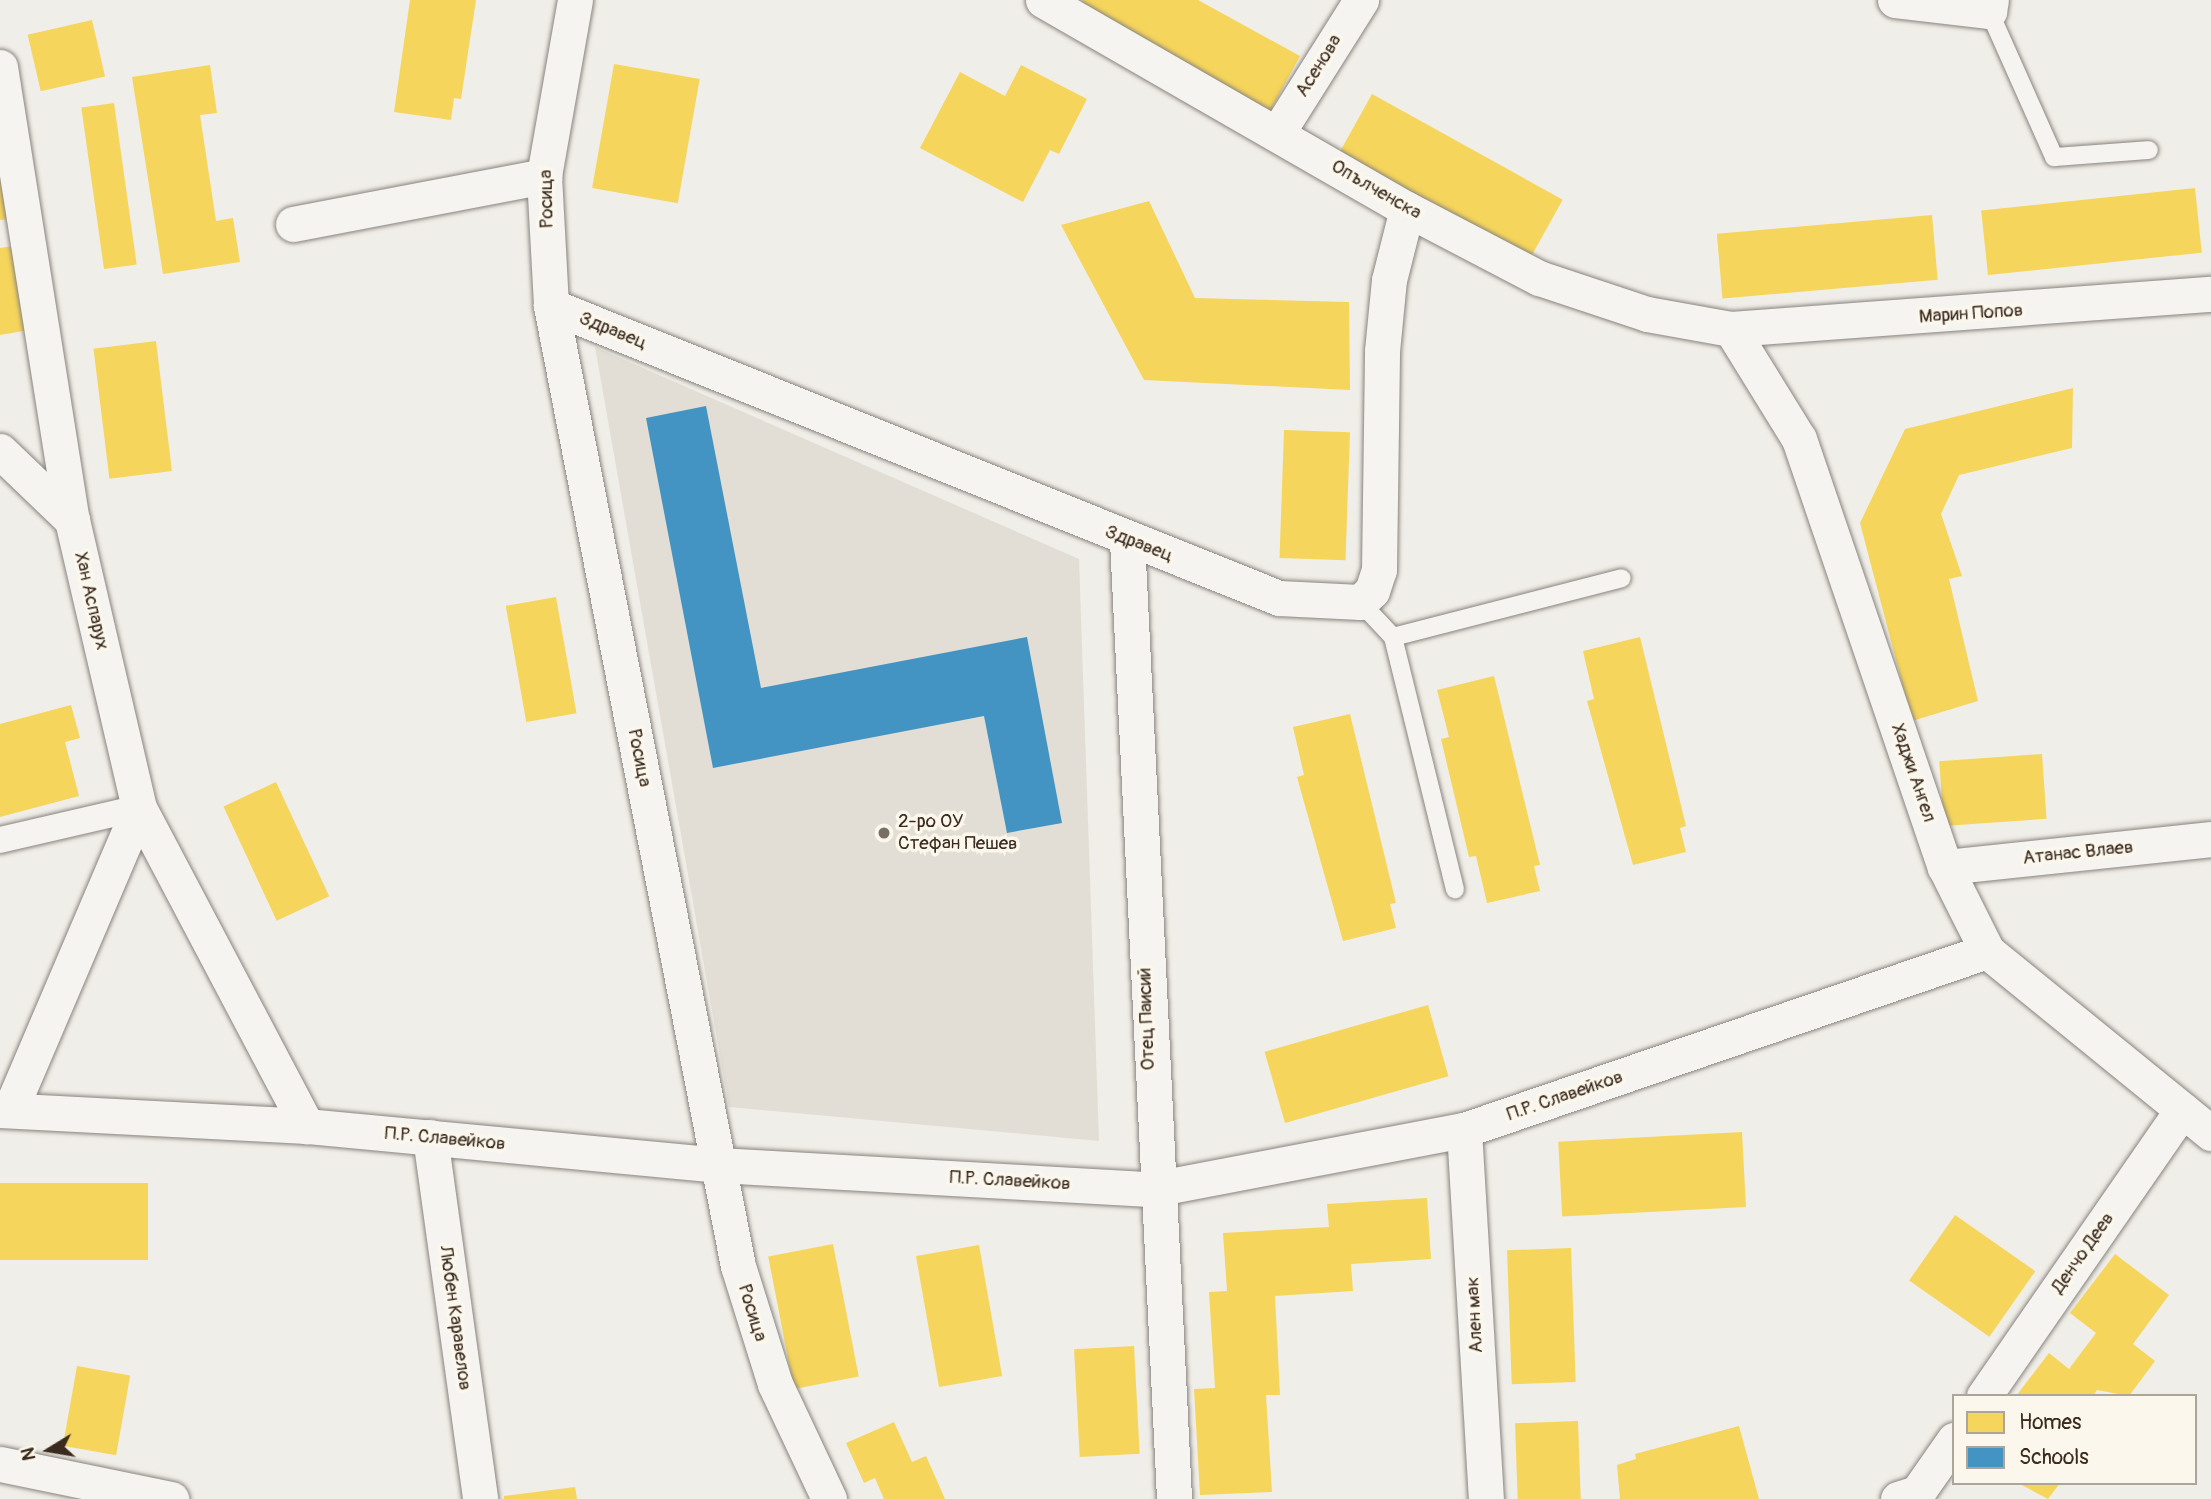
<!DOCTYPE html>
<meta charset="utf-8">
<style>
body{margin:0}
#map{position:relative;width:2211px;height:1499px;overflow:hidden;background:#f0eee8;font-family:Pangolin,sans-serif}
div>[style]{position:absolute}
.built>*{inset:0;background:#e3ded5}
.homes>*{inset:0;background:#f6d55c;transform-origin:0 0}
.schools>*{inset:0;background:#4393c3}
.roads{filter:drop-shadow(0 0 2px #88837e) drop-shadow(0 0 2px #88837e)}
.service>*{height:18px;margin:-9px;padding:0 9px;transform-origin:9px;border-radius:9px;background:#f5f4f0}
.pedestrian>*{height:26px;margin:-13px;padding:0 13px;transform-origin:13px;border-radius:13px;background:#f5f4f0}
.minor>*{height:35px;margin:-17.5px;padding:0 17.5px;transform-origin:17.5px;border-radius:17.5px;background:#f5f4f0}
.dots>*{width:19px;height:19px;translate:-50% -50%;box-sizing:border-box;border:4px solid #fbf7ec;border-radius:50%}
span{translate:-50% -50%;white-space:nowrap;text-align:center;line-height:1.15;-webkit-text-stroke:7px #fbf7ec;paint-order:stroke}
.street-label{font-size:19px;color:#3b2a1e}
.poi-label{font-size:19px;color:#3b2a1e}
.left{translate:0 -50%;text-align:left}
.legend{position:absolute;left:1952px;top:1394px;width:245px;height:91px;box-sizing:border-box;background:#fbf7ec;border:2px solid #aea59a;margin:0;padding:9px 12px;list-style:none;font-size:21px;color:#3b2a1e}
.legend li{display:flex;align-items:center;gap:14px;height:35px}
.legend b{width:35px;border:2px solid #aea59a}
.north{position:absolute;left:14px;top:1415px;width:70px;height:70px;-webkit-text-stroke:5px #fbf7ec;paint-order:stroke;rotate:259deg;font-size:19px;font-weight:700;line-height:28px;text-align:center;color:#3b2a1e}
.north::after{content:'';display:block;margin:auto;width:24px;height:32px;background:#3b2a1e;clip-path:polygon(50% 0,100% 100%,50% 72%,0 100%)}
</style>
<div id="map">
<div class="built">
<div style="clip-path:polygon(595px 347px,1079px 559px,1099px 1141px,729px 1107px)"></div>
</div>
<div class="homes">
<div style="clip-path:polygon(410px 0,476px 0,461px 99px,454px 98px,451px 120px,394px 112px)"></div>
<div style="clip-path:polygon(1083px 0,1198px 0,1300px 56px,1268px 115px,1077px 10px)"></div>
<div style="left:92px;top:20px;width:58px;height:66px;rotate:77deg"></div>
<div style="left:614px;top:64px;width:87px;height:126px;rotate:10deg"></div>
<div style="clip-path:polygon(210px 65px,217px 113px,200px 115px,216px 221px,233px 218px,240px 262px,163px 274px,132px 77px)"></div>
<div style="clip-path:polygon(1021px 65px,1087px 99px,1059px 154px,1050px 150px,1023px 202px,920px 148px,960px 72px,1005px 96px)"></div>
<div style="left:1372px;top:94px;width:218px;height:67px;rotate:29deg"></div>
<div style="left:114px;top:103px;width:163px;height:33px;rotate:82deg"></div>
<div style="clip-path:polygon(0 153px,11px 219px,0 220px)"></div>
<div style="left:2195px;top:188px;width:65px;height:215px;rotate:84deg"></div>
<div style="clip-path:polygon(1149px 201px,1195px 298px,1349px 302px,1350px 390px,1144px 380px,1061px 225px)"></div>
<div style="left:1932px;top:215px;width:65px;height:216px;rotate:85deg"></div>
<div style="clip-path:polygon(14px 246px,29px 330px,0 335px,0 248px)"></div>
<div style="left:156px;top:341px;width:131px;height:63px;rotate:83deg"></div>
<div style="clip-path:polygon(2073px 388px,2072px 448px,1959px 475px,1941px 514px,1962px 576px,1949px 579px,1978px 701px,1912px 721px,1860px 523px,1905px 429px)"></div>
<div style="left:1284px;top:430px;width:66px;height:128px;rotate:2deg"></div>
<div style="left:556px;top:597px;width:118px;height:51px;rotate:80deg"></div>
<div style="clip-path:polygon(1640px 637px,1686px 826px,1680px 828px,1686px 852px,1633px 865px,1587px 701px,1594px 699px,1583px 651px)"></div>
<div style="clip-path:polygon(1494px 676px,1540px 865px,1534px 866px,1540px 891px,1487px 903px,1476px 856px,1469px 857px,1441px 739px,1449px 737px,1437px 690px)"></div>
<div style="clip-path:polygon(71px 705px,80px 738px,65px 742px,79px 796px,0 817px,0 724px)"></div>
<div style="clip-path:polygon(1350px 714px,1396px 903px,1390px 904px,1396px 928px,1343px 941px,1297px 777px,1304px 775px,1293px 727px)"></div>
<div style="left:2042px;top:754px;width:65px;height:103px;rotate:86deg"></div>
<div style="left:276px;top:782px;width:126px;height:58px;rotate:65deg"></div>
<div style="left:1428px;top:1005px;width:74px;height:170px;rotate:74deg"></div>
<div style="left:1742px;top:1132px;width:75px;height:184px;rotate:87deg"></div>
<div style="left:0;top:1183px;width:148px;height:77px"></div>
<div style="clip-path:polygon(1427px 1198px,1431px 1259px,1351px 1264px,1353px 1291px,1275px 1296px,1280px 1395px,1266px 1395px,1272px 1492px,1200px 1495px,1194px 1389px,1215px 1388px,1209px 1292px,1227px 1291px,1223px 1233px,1329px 1227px,1327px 1204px)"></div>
<div style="left:1955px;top:1215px;width:98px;height:80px;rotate:35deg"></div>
<div style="left:833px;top:1244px;width:135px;height:66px;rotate:79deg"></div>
<div style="left:979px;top:1245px;width:133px;height:64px;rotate:80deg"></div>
<div style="left:1571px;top:1248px;width:134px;height:64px;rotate:88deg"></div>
<div style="clip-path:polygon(2115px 1254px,2169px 1295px,2133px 1344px,2155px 1361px,2129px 1396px,2097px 1390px,2093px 1396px,2016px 1396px,2049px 1353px,2069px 1369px,2096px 1333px,2070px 1313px)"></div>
<div style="left:1134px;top:1346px;width:108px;height:60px;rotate:87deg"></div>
<div style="left:77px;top:1366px;width:54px;height:81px;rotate:10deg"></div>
<div style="left:1578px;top:1421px;width:78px;height:63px;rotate:88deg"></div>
<div style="clip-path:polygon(894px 1422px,912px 1462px,926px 1456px,945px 1499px,884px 1499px,875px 1478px,864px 1483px,846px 1443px)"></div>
<div style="clip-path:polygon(1739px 1426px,1759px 1499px,1620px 1499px,1617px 1465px,1636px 1459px,1635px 1454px)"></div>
<div style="clip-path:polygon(2018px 1483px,2060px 1483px,2048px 1499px)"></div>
<div style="clip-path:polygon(575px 1487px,577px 1499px,504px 1499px,504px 1496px)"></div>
</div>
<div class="schools">
<div style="clip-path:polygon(706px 406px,761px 688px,1027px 637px,1062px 823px,1007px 833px,984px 716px,713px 768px,646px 418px)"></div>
</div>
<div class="roads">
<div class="service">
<div style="left:1989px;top:11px;width:160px;rotate:66deg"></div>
<div style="left:2054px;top:157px;width:95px;rotate:-4.2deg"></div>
<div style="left:1360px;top:602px;width:48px;rotate:46.7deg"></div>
<div style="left:1393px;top:637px;width:260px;rotate:76.2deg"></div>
<div style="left:1393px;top:637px;width:236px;rotate:-14.4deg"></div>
</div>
<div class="pedestrian">
<div style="left:0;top:840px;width:143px;rotate:-13deg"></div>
</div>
<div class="minor">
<div style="left:575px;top:0;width:179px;rotate:100deg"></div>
<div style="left:544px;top:176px;width:130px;rotate:86.9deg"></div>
<div style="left:551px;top:306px;width:978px;rotate:78.98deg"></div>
<div style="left:738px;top:1266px;width:124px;rotate:72.6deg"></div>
<div style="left:775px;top:1384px;width:127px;rotate:64.8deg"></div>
<div style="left:1043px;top:0;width:420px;rotate:29.9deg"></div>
<div style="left:1407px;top:209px;width:149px;rotate:27.6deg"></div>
<div style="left:1539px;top:278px;width:114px;rotate:18.4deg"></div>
<div style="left:1647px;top:314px;width:85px;rotate:10.1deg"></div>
<div style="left:1731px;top:329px;width:481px;rotate:-4.2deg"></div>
<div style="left:1895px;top:0;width:95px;rotate:6.7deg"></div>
<div style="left:1989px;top:11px;width:11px;rotate:-80deg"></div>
<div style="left:0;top:67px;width:459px;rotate:81deg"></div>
<div style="left:72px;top:520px;width:296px;rotate:76.9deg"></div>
<div style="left:139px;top:808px;width:328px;rotate:113.1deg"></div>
<div style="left:1278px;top:132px;width:156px;rotate:-57.8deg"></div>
<div style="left:293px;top:224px;width:256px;rotate:-10.8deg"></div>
<div style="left:551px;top:306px;width:784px;rotate:21.86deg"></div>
<div style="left:1279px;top:598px;width:81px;rotate:2.8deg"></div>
<div style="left:1360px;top:602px;width:16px;rotate:-43deg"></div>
<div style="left:1372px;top:591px;width:22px;rotate:-72deg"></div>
<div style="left:1379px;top:570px;width:219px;rotate:-89.2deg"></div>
<div style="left:1382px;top:351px;width:71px;rotate:-84.4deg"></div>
<div style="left:1389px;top:280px;width:73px;rotate:-75.8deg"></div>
<div style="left:1731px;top:329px;width:129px;rotate:58.3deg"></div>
<div style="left:1799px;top:439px;width:452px;rotate:71.2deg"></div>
<div style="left:1945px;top:867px;width:94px;rotate:63.4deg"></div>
<div style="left:1987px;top:951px;width:289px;rotate:39.1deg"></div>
<div style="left:0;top:451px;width:100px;rotate:43.8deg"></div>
<div style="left:1127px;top:540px;width:960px;rotate:87.19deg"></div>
<div style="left:139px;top:808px;width:360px;rotate:62.2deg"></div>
<div style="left:1945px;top:867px;width:267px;rotate:-6deg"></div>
<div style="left:0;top:1110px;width:307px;rotate:3deg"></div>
<div style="left:307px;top:1126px;width:413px;rotate:5.4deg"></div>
<div style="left:718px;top:1165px;width:437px;rotate:3.2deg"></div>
<div style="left:1154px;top:1189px;width:316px;rotate:-10.8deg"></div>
<div style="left:1464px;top:1130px;width:553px;rotate:-18.89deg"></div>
<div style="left:1464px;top:1130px;width:370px;rotate:86.6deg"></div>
<div style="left:430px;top:1137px;width:365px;rotate:82.1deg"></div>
<div style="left:1984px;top:1396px;width:348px;rotate:-55.3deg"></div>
<div style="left:0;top:1464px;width:175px;rotate:11.6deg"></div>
<div style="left:1898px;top:1499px;width:20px;rotate:-18deg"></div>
<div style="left:1917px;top:1493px;width:65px;rotate:-55.1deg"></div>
</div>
</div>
<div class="dots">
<div style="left:884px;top:833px;background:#7a6f65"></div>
</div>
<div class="street-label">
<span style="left:1319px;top:66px;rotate:-58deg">Асенова</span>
<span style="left:1376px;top:190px;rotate:30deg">Опълченска</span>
<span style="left:547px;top:199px;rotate:-91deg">Росица</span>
<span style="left:1971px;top:314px;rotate:-4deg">Марин Попов</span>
<span style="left:613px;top:331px;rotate:22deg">Здравец</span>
<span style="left:1139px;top:544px;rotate:21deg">Здравец</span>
<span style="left:91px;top:601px;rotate:77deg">Хан Аспарух</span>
<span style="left:639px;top:758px;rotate:79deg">Росица</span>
<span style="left:1913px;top:773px;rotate:71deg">Хаджи Ангел</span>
<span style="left:2078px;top:853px;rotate:-6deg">Атанас Влаев</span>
<span style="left:1147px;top:1019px;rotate:-92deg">Отец Паисий</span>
<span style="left:1565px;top:1096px;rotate:-19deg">П.Р. Славейков</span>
<span style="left:445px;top:1139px;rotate:5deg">П.Р. Славейков</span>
<span style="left:1010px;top:1181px;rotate:3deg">П.Р. Славейков</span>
<span style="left:2083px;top:1253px;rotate:-55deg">Денчо Деев</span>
<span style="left:752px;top:1313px;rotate:73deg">Росица</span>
<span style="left:1475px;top:1315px;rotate:-93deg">Ален мак</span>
<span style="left:455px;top:1318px;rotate:82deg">Любен Каравелов</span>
</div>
<div class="poi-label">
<span class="left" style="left:898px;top:833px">2-ро ОУ<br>Стефан Пешев</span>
</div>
<ul class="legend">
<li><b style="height:19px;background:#f6d55c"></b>Homes</li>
<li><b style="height:19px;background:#4393c3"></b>Schools</li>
</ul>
<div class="north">N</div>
</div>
